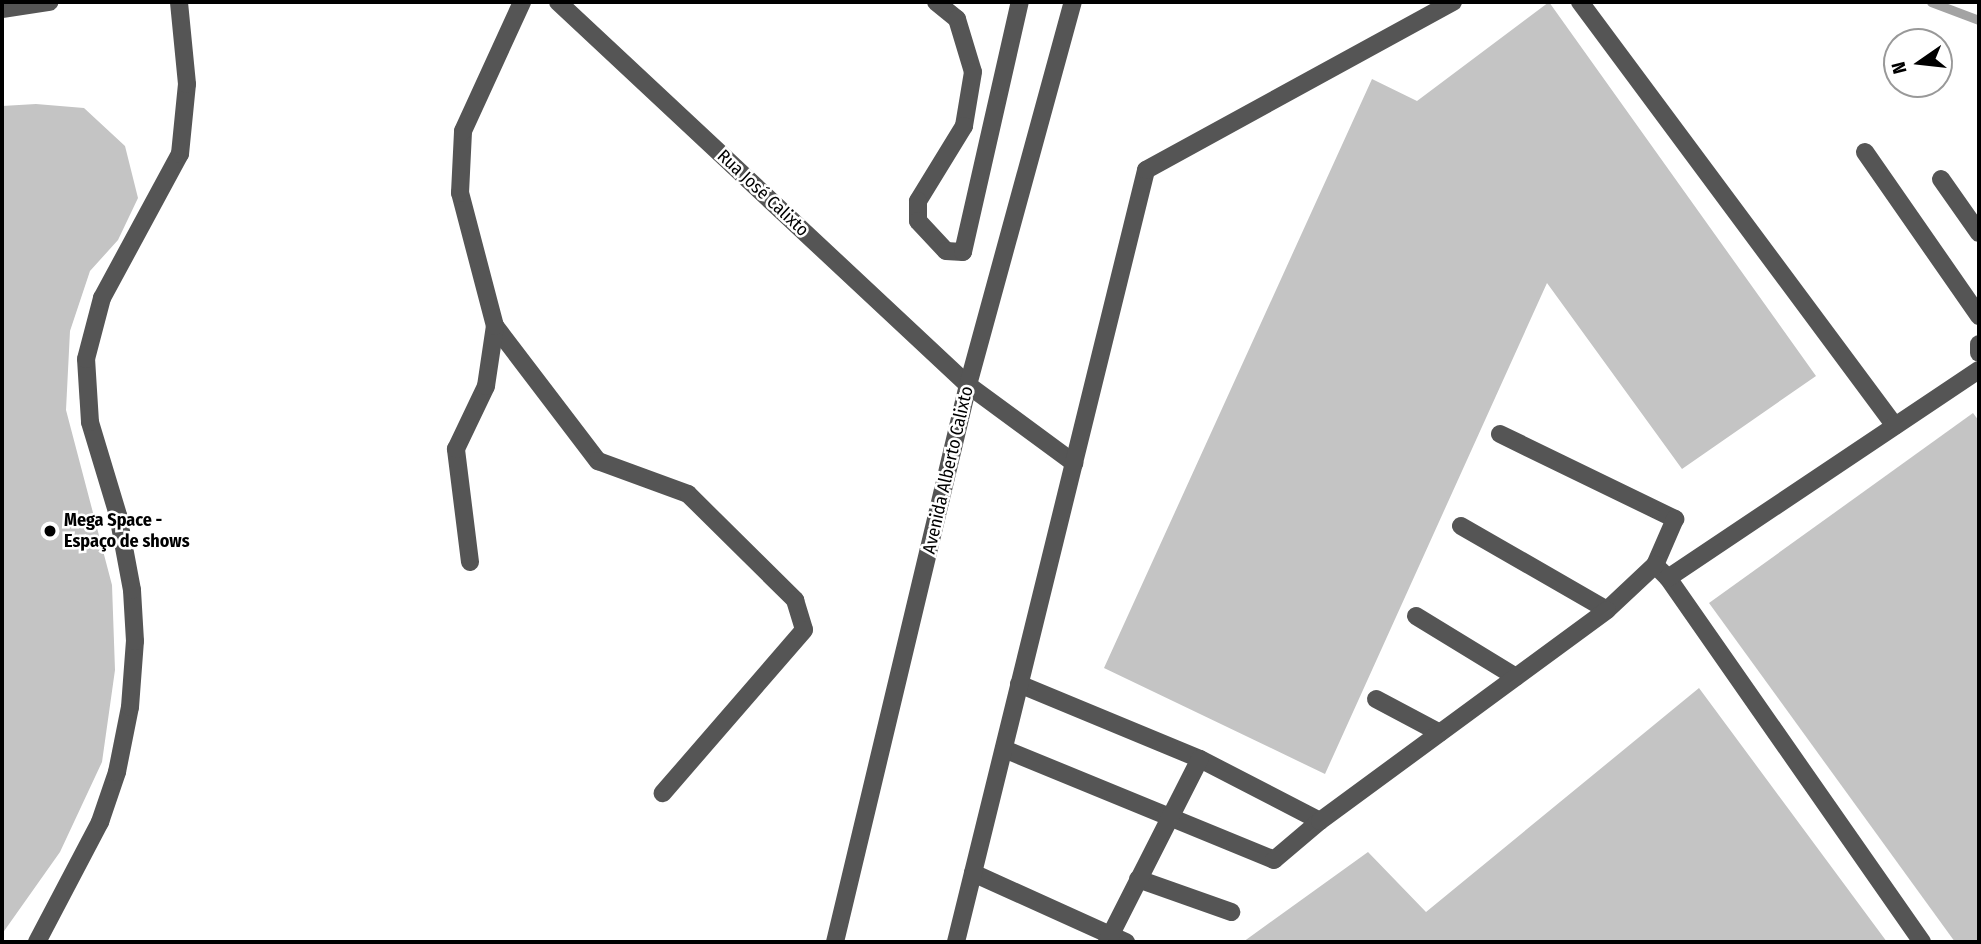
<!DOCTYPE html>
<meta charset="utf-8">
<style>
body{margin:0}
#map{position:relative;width:1981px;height:944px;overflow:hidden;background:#fff;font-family:"Fira Sans Condensed",sans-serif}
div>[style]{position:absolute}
.stream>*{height:9px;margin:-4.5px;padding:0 4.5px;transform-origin:4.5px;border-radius:4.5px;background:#a3a3a3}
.building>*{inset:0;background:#c4c4c4}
.minor>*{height:18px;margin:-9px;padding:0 9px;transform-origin:9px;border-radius:9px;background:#555}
.dots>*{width:19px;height:19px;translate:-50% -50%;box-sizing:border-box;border:4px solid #fff;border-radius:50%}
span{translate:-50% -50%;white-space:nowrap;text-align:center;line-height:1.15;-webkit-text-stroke:5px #fff;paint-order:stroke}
.street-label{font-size:18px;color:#000}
.poi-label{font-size:18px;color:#000;font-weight:700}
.left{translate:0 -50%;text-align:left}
.frame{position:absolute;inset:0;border:4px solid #000;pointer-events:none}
.north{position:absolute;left:1883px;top:28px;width:70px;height:70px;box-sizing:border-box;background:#fff;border:2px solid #999;border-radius:50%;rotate:256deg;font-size:19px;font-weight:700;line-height:28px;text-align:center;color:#000}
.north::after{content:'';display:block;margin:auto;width:24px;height:32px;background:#000;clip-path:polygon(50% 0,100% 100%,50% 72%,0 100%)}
</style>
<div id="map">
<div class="stream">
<div style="left:1931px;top:2px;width:51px;rotate:20.6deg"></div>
</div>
<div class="building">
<div style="clip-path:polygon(1549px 2px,1816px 376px,1682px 469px,1547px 283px,1325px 774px,1104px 668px,1372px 79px,1417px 101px)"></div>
<div style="clip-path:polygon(36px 104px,84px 108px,125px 146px,138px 198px,118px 240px,90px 271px,70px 331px,66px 410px,112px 585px,115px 670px,102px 762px,60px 852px,2px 934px,2px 106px)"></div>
<div style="clip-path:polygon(1973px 413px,1979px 421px,1979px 942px,1955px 942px,1709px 603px)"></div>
<div style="clip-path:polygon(1699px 688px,1887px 942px,1243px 942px,1368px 852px,1426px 912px)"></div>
</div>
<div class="minor">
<div style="left:558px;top:2px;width:561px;rotate:43.05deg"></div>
<div style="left:968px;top:385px;width:132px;rotate:36.3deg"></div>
<div style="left:936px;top:2px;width:27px;rotate:39deg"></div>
<div style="left:957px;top:19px;width:55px;rotate:73.2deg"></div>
<div style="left:973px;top:72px;width:55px;rotate:99.5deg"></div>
<div style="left:964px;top:126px;width:88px;rotate:121.5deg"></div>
<div style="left:918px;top:201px;width:20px;rotate:90deg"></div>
<div style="left:918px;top:221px;width:41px;rotate:47deg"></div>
<div style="left:946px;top:251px;width:17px;rotate:3deg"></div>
<div style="left:963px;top:252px;width:256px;rotate:-77.2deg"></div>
<div style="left:1580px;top:2px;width:528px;rotate:53.39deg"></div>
<div style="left:2px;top:9px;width:48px;rotate:-8.5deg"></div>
<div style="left:1865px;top:152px;width:200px;rotate:55.2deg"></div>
<div style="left:1941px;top:179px;width:66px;rotate:54.9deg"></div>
<div style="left:495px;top:326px;width:170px;rotate:52.7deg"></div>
<div style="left:598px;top:461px;width:96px;rotate:20.1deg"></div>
<div style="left:688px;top:494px;width:151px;rotate:44.7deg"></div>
<div style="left:795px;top:600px;width:31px;rotate:73deg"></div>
<div style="left:804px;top:630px;width:216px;rotate:130.9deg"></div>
<div style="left:1979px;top:344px;width:9px;rotate:90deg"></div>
<div style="left:1500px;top:434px;width:195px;rotate:25.9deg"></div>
<div style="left:1675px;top:519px;width:50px;rotate:113.5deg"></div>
<div style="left:1655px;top:565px;width:18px;rotate:45deg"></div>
<div style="left:1461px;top:526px;width:168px;rotate:29.9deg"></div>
<div style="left:1607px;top:610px;width:66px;rotate:-43.2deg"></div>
<div style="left:470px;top:562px;width:114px;rotate:-97.1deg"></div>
<div style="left:456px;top:449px;width:70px;rotate:-64.5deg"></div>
<div style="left:486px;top:386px;width:61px;rotate:-81.5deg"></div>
<div style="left:495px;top:326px;width:138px;rotate:-104.7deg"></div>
<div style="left:460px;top:193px;width:62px;rotate:-87.2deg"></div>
<div style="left:463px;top:131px;width:142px;rotate:-65.4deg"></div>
<div style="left:1416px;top:616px;width:117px;rotate:31.4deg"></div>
<div style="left:1019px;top:684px;width:196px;rotate:22.5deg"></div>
<div style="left:1200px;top:759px;width:135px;rotate:27.3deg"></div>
<div style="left:1376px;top:699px;width:72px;rotate:28deg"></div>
<div style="left:1004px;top:749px;width:292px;rotate:22.3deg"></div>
<div style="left:1274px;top:860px;width:60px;rotate:-40.3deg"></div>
<div style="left:1320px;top:821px;width:356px;rotate:-36.3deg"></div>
<div style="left:973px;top:873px;width:168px;rotate:24.3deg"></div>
<div style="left:1138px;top:879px;width:99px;rotate:19.5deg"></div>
<div style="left:37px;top:942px;width:136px;rotate:-62.3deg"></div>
<div style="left:100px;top:822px;width:53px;rotate:-71.2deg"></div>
<div style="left:117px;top:772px;width:66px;rotate:-78.7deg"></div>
<div style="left:130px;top:707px;width:66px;rotate:-85.7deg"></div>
<div style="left:135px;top:641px;width:51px;rotate:-93.4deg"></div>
<div style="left:132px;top:590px;width:76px;rotate:-100.6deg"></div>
<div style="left:118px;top:515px;width:97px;rotate:-106.8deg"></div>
<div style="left:90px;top:422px;width:63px;rotate:-93.6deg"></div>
<div style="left:86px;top:359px;width:63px;rotate:-75.3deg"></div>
<div style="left:102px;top:298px;width:164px;rotate:-61.6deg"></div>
<div style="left:180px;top:154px;width:70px;rotate:-84.3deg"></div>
<div style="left:187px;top:84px;width:82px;rotate:-95.6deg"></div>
<div style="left:835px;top:942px;width:573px;rotate:-76.57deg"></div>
<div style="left:968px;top:385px;width:397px;rotate:-74.7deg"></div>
<div style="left:956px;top:942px;width:795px;rotate:-76.17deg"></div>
<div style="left:1146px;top:170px;width:350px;rotate:-28.7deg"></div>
<div style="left:1107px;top:942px;width:205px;rotate:-63.1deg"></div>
<div style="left:1922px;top:942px;width:444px;rotate:-124.9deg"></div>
<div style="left:1668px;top:578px;width:374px;rotate:-33.8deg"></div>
</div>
<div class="dots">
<div style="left:50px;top:531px;background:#000"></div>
</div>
<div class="street-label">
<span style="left:763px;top:193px;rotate:43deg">Rua José Calixto</span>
<span style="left:948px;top:470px;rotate:-77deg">Avenida Alberto Calixto</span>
</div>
<div class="poi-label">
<span class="left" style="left:64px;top:531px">Mega Space -<br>Espaço de shows</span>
</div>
<div class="frame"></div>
<div class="north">N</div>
</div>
